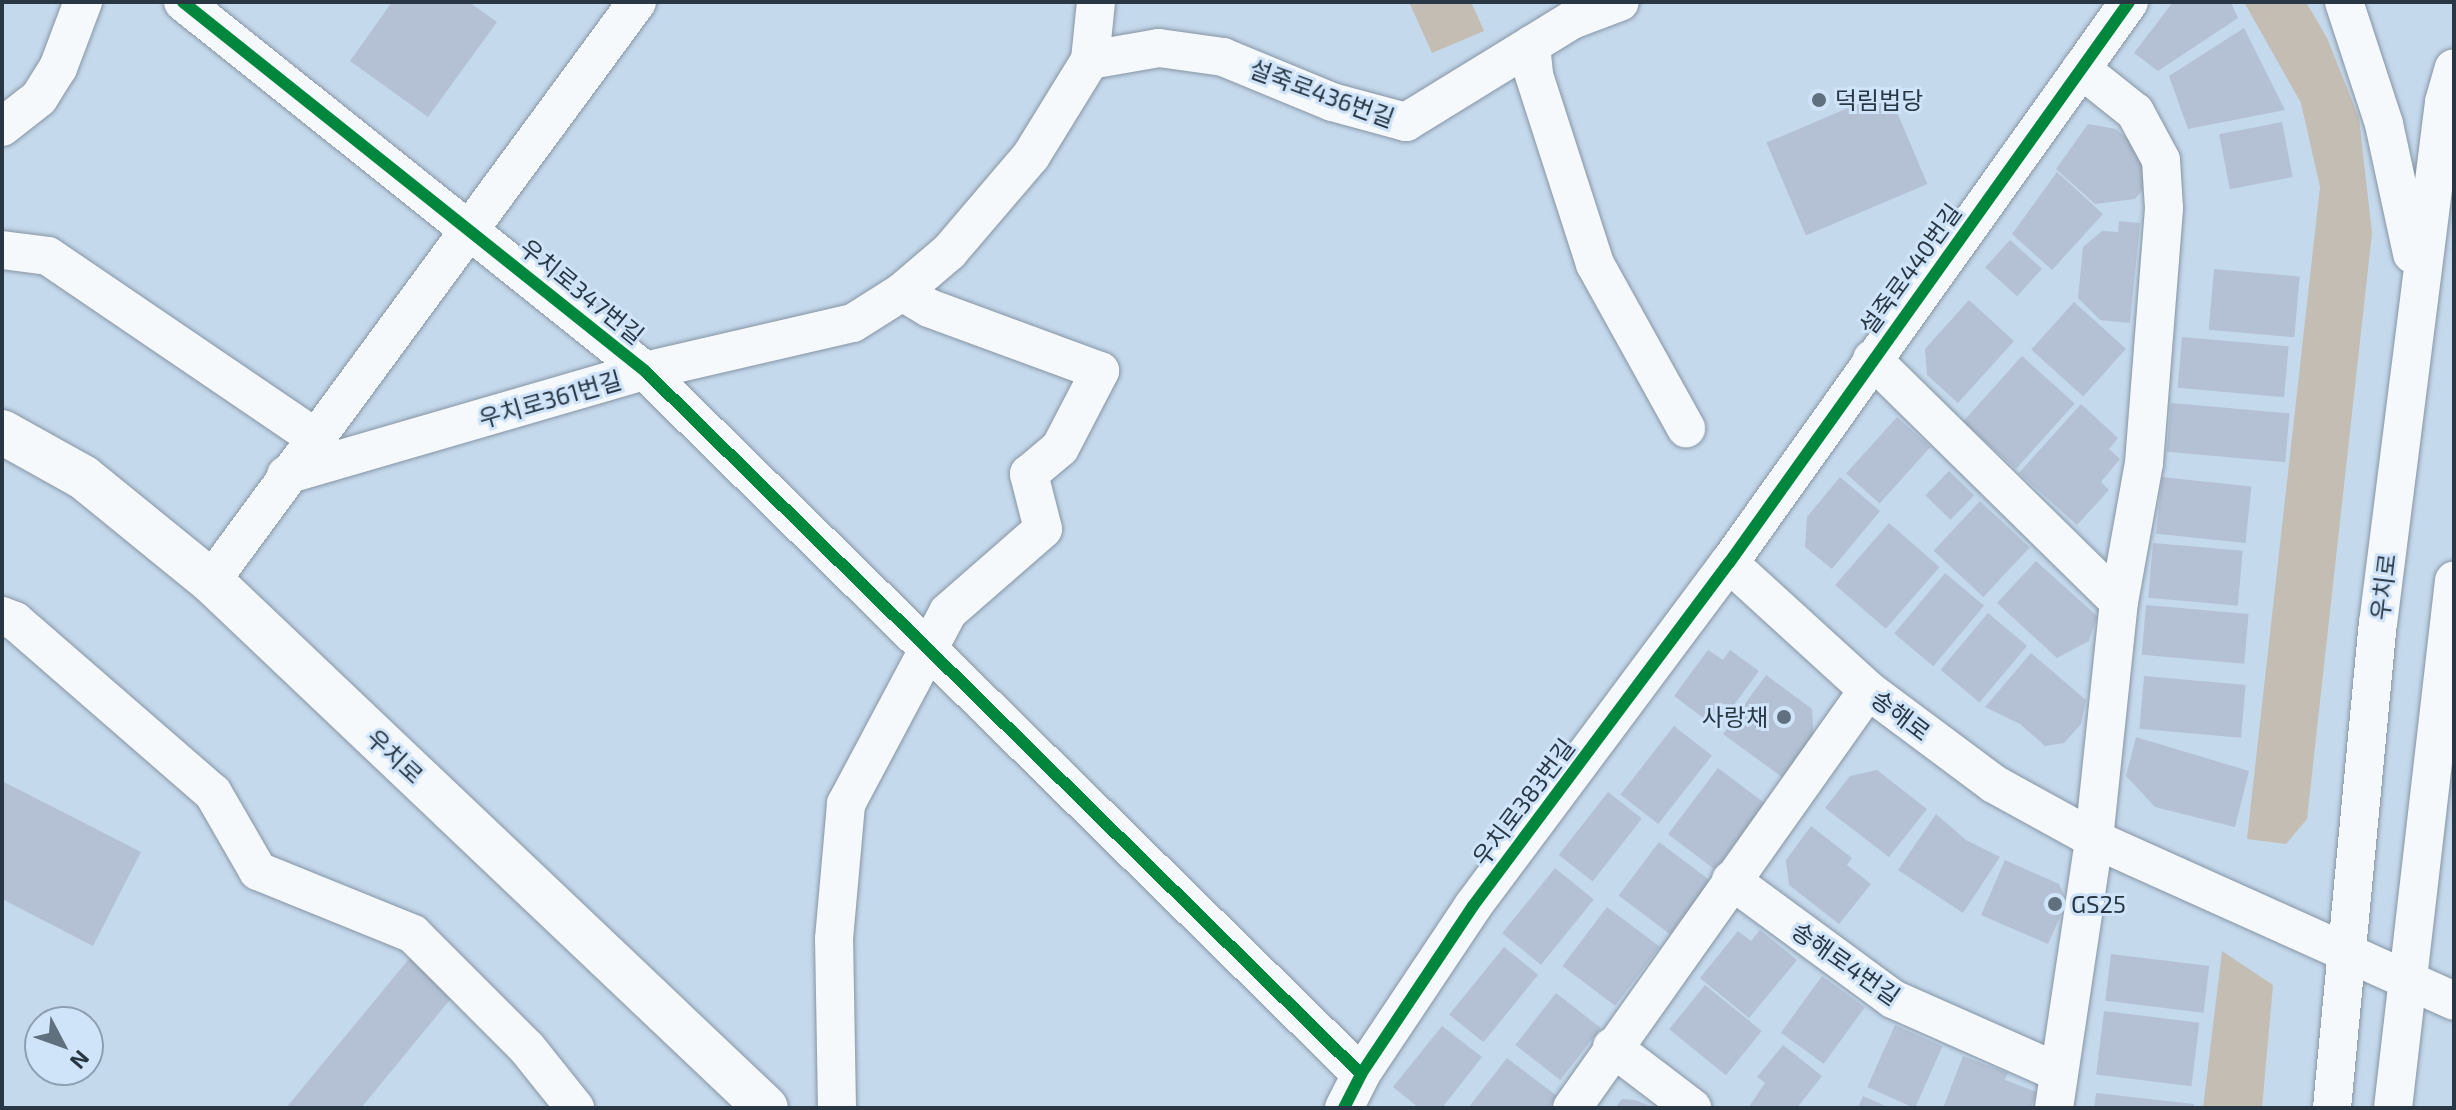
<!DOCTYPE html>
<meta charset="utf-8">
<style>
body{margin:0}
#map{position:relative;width:2456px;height:1110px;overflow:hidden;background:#c5d9ec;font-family:"Exo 2","Noto Sans KR",sans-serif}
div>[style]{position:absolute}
.green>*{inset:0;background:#c4bdb4}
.building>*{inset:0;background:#b4c1d4;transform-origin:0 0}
.roads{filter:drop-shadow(0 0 2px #8695a4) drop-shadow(0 0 2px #8695a4)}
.minor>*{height:38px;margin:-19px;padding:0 19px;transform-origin:19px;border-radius:19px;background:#f6f9fc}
.major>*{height:44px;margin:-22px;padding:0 22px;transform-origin:22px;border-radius:22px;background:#f6f9fc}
.cycleway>*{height:12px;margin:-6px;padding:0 6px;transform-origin:6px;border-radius:6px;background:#00873e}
.dots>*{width:22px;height:22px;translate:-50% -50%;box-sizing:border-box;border:4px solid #cfe4f9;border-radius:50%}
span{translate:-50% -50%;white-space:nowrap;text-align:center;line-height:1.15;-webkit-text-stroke:6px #cfe4f9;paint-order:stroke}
.street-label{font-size:24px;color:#293745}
.poi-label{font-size:24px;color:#293745}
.left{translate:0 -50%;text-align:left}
.right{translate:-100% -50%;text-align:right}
.frame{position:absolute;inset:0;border:4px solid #293745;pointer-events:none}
.north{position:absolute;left:24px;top:1006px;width:80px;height:80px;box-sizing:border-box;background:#cfe4f9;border:2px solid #8d9fb1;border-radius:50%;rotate:131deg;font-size:22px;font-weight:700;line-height:32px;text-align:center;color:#293745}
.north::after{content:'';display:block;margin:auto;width:28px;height:36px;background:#60707f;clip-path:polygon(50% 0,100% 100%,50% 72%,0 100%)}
</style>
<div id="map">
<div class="green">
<div style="clip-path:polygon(1409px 2px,1471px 2px,1484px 31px,1432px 53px)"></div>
<div style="clip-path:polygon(2244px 2px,2306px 2px,2327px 38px,2359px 118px,2372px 233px,2307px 819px,2286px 844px,2247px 839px,2320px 187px,2301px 103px)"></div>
<div style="clip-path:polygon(2222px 951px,2273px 985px,2262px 1108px,2203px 1108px)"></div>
</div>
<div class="building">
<div style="clip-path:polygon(392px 2px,469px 2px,497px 22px,428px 117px,350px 61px)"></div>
<div style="clip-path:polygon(2173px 2px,2231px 2px,2238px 18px,2158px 71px,2134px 53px)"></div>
<div style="clip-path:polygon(2244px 28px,2285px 110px,2188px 129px,2169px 76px)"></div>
<div style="left:1888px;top:91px;width:101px;height:132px;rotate:67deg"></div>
<div style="left:2282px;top:122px;width:56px;height:64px;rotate:79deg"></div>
<div style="clip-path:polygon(2088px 124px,2116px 129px,2143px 152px,2144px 188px,2135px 199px,2095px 204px,2056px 169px)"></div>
<div style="clip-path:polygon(2057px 172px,2103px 214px,2052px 270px,2012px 234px)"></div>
<div style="clip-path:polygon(2119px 221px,2140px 223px,2130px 323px,2100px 320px,2078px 298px,2083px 247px,2102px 231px,2118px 232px)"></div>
<div style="left:2010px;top:240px;width:43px;height:37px;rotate:42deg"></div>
<div style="left:2214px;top:269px;width:86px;height:61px;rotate:5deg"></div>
<div style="clip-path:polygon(1969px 300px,2014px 341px,1958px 403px,1927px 375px,1925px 349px)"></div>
<div style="left:2074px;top:302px;width:70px;height:64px;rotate:42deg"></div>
<div style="left:2182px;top:337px;width:107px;height:51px;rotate:5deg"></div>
<div style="left:2022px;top:356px;width:71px;height:88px;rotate:42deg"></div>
<div style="left:2171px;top:403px;width:119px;height:49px;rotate:5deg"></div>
<div style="clip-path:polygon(2081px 404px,2118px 438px,2109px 449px,2120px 459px,2101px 482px,2109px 490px,2077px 525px,2019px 473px)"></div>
<div style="left:1897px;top:417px;width:45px;height:76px;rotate:42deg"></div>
<div style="left:1949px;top:471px;width:35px;height:34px;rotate:44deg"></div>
<div style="clip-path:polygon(1840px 477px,1880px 511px,1832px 569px,1805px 547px,1807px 517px)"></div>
<div style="left:2162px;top:477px;width:90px;height:57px;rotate:6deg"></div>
<div style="left:1980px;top:501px;width:68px;height:68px;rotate:43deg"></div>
<div style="left:1889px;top:523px;width:67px;height:82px;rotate:41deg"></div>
<div style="left:2153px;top:543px;width:90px;height:55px;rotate:5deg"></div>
<div style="clip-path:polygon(2036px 561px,2097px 616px,2089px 641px,2057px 658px,1997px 603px)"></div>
<div style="left:1945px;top:573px;width:51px;height:79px;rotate:40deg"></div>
<div style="left:2146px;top:605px;width:103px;height:50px;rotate:5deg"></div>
<div style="left:1988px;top:613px;width:51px;height:74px;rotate:40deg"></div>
<div style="clip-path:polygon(1708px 650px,1723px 660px,1730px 650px,1759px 671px,1717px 728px,1674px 696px)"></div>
<div style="clip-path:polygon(2031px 653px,2086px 700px,2081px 724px,2064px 743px,2045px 746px,2020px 724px,1985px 707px)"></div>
<div style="clip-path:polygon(1766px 675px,1812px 709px,1814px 743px,1786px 780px,1723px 734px)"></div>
<div style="left:2144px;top:676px;width:102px;height:53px;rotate:5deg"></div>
<div style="left:1674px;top:726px;width:48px;height:87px;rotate:38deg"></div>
<div style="clip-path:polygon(2136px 737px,2249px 771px,2235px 827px,2155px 807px,2126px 776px)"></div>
<div style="left:1718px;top:768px;width:59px;height:83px;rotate:37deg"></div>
<div style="clip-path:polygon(1877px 770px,1927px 809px,1889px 857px,1825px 808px,1850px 776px)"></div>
<div style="clip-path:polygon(2px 781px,141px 852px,93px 946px,2px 899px)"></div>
<div style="left:1608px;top:792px;width:43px;height:80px;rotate:38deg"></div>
<div style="clip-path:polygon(1936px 814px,1966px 840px,2000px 857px,1963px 913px,1898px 870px)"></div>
<div style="clip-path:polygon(1811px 826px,1852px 858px,1847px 865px,1871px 884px,1839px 924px,1789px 885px,1786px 860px)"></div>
<div style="left:1659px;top:842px;width:64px;height:67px;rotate:37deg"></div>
<div style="clip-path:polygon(2005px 860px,2059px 884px,2067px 901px,2048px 944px,1981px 915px)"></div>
<div style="left:1555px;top:868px;width:50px;height:84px;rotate:39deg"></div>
<div style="left:1607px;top:907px;width:66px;height:74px;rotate:37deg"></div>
<div style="clip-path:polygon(1760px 930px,1797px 960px,1749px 1018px,1700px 978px,1738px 931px,1751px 941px)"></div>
<div style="left:1504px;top:947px;width:44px;height:87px;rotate:39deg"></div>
<div style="clip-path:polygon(413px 954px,458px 990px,361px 1108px,286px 1108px)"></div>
<div style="left:2111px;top:954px;width:99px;height:47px;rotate:7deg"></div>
<div style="left:1822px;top:976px;width:53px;height:70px;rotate:36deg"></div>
<div style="left:1705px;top:985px;width:73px;height:57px;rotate:39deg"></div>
<div style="left:1556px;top:993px;width:57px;height:66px;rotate:38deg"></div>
<div style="left:2104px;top:1011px;width:96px;height:64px;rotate:7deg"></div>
<div style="left:1895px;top:1025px;width:52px;height:68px;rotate:24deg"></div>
<div style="clip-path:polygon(1442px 1026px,1482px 1057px,1442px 1108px,1419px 1108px,1393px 1087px)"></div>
<div style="clip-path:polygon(1783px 1045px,1822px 1076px,1797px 1108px,1748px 1108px,1765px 1083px,1757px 1077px)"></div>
<div style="clip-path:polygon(1963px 1056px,2008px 1073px,2005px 1080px,2037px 1092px,2031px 1108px,1943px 1108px)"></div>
<div style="clip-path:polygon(1507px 1058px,1557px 1096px,1548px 1108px,1468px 1108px)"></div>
<div style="clip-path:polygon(2096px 1093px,2194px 1104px,2194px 1108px,2094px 1108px)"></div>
<div style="clip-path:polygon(1863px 1096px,1890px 1108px,1858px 1108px)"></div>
<div style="clip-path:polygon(1622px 1099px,1635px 1100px,1656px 1108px,1615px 1108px)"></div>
</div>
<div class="roads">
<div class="minor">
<div style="left:183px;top:2px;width:591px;rotate:38.61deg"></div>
<div style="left:645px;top:371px;width:1003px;rotate:44.48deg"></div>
<div style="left:2344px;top:2px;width:128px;rotate:71.8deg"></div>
<div style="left:2384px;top:124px;width:133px;rotate:77.8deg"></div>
<div style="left:1531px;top:45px;width:30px;rotate:84deg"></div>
<div style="left:1534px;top:75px;width:199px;rotate:72.1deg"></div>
<div style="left:1595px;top:264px;width:188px;rotate:61deg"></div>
<div style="left:1090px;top:60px;width:70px;rotate:-9.9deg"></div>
<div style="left:1159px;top:48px;width:65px;rotate:8deg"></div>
<div style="left:1223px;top:57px;width:118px;rotate:22.4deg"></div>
<div style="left:1332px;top:102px;width:77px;rotate:15.1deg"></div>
<div style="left:1406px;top:122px;width:195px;rotate:-31.6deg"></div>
<div style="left:1572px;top:20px;width:51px;rotate:-20.6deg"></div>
<div style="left:2px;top:127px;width:47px;rotate:-38.1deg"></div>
<div style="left:39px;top:98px;width:36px;rotate:-58deg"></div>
<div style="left:58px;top:68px;width:71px;rotate:-69.3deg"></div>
<div style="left:2px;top:250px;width:46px;rotate:7.4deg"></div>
<div style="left:48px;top:256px;width:322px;rotate:34.2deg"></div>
<div style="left:1872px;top:359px;width:346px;rotate:44.5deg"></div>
<div style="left:286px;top:475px;width:374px;rotate:-16.2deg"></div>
<div style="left:645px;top:371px;width:213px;rotate:-13deg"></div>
<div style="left:853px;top:323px;width:58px;rotate:-32.3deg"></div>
<div style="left:902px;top:292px;width:62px;rotate:-40.4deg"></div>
<div style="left:949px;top:252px;width:126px;rotate:-49.5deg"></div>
<div style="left:1031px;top:156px;width:113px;rotate:-58.4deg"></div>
<div style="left:1090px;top:60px;width:58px;rotate:-84.1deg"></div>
<div style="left:1729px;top:563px;width:188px;rotate:42.4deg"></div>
<div style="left:1868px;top:690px;width:157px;rotate:36.7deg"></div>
<div style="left:1994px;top:784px;width:114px;rotate:28.8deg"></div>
<div style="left:2094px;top:839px;width:395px;rotate:24.2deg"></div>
<div style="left:211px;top:581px;width:719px;rotate:-53.66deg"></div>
<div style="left:2px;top:616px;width:14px;rotate:21deg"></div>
<div style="left:15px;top:621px;width:262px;rotate:41deg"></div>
<div style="left:213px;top:793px;width:90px;rotate:60deg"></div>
<div style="left:258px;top:871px;width:167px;rotate:22.1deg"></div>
<div style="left:413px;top:934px;width:161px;rotate:45deg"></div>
<div style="left:527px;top:1048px;width:77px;rotate:51.3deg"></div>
<div style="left:1731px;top:880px;width:201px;rotate:36.3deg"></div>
<div style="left:1893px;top:999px;width:180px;rotate:23.9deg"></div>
<div style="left:1612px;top:1047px;width:101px;rotate:37.3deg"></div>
<div style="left:837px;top:1108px;width:169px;rotate:-91deg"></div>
<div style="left:834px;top:939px;width:136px;rotate:-84.9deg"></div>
<div style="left:846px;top:804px;width:217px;rotate:-62deg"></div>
<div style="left:948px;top:612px;width:126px;rotate:-41.1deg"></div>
<div style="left:1043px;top:529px;width:57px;rotate:-104.3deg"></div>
<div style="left:1029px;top:474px;width:40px;rotate:-40deg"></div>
<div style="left:1060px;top:448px;width:87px;rotate:-62.5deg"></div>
<div style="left:1100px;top:371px;width:182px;rotate:-159.8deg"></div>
<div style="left:929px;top:308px;width:31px;rotate:-149deg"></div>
<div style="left:1344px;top:1108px;width:38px;rotate:-63deg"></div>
<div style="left:1361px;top:1074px;width:202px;rotate:-56.3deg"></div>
<div style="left:1473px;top:906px;width:428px;rotate:-53.3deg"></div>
<div style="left:1729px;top:563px;width:689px;rotate:-54.51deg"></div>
<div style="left:1572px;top:1108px;width:512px;rotate:-54.7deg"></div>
<div style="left:2054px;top:1108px;width:272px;rotate:-81.5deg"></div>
<div style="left:2094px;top:839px;width:238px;rotate:-84deg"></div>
<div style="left:2119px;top:602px;width:141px;rotate:-79.8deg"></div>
<div style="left:2144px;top:463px;width:256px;rotate:-85.5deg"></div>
<div style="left:2164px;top:208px;width:48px;rotate:-93.6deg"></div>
<div style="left:2161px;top:160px;width:55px;rotate:-118.4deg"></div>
<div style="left:2135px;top:112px;width:69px;rotate:-141.5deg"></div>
<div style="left:2332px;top:1108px;width:486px;rotate:-84.6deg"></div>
<div style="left:2378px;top:624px;width:526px;rotate:-82.79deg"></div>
<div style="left:2444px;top:102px;width:35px;rotate:-74deg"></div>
<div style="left:2393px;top:1108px;width:531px;rotate:-83.4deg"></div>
</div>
<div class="major">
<div style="left:2px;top:432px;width:93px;rotate:29.1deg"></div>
<div style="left:83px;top:477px;width:165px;rotate:39.1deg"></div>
<div style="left:211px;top:581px;width:765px;rotate:43.52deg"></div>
</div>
</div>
<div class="cycleway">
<div style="left:183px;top:2px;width:591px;rotate:38.61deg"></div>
<div style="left:645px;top:371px;width:1003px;rotate:44.48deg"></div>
<div style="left:1344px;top:1108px;width:38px;rotate:-63deg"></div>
<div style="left:1361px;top:1074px;width:202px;rotate:-56.3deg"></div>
<div style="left:1473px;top:906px;width:428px;rotate:-53.3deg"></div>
<div style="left:1729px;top:563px;width:689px;rotate:-54.51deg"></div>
</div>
<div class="dots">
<div style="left:1819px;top:100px;background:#60707f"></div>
<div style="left:1784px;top:717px;background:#60707f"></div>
<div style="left:2055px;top:904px;background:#60707f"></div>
</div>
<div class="street-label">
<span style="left:1322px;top:93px;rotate:20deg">설죽로436번길</span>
<span style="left:1910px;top:269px;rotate:-54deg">설죽로440번길</span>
<span style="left:582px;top:291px;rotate:39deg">우치로347번길</span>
<span style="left:550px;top:399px;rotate:-16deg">우치로361번길</span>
<span style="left:2383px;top:587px;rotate:-83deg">우치로</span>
<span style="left:1901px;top:715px;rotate:37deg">송해로</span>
<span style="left:395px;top:756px;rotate:43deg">우치로</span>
<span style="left:1523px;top:802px;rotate:-53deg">우치로383번길</span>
<span style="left:1846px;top:963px;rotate:35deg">송해로4번길</span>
</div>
<div class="poi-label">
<span class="left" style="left:1835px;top:100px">덕림법당</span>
<span class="right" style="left:1768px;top:717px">사랑채</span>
<span class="left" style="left:2071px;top:904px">GS25</span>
</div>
<div class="frame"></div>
<div class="north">N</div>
</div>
